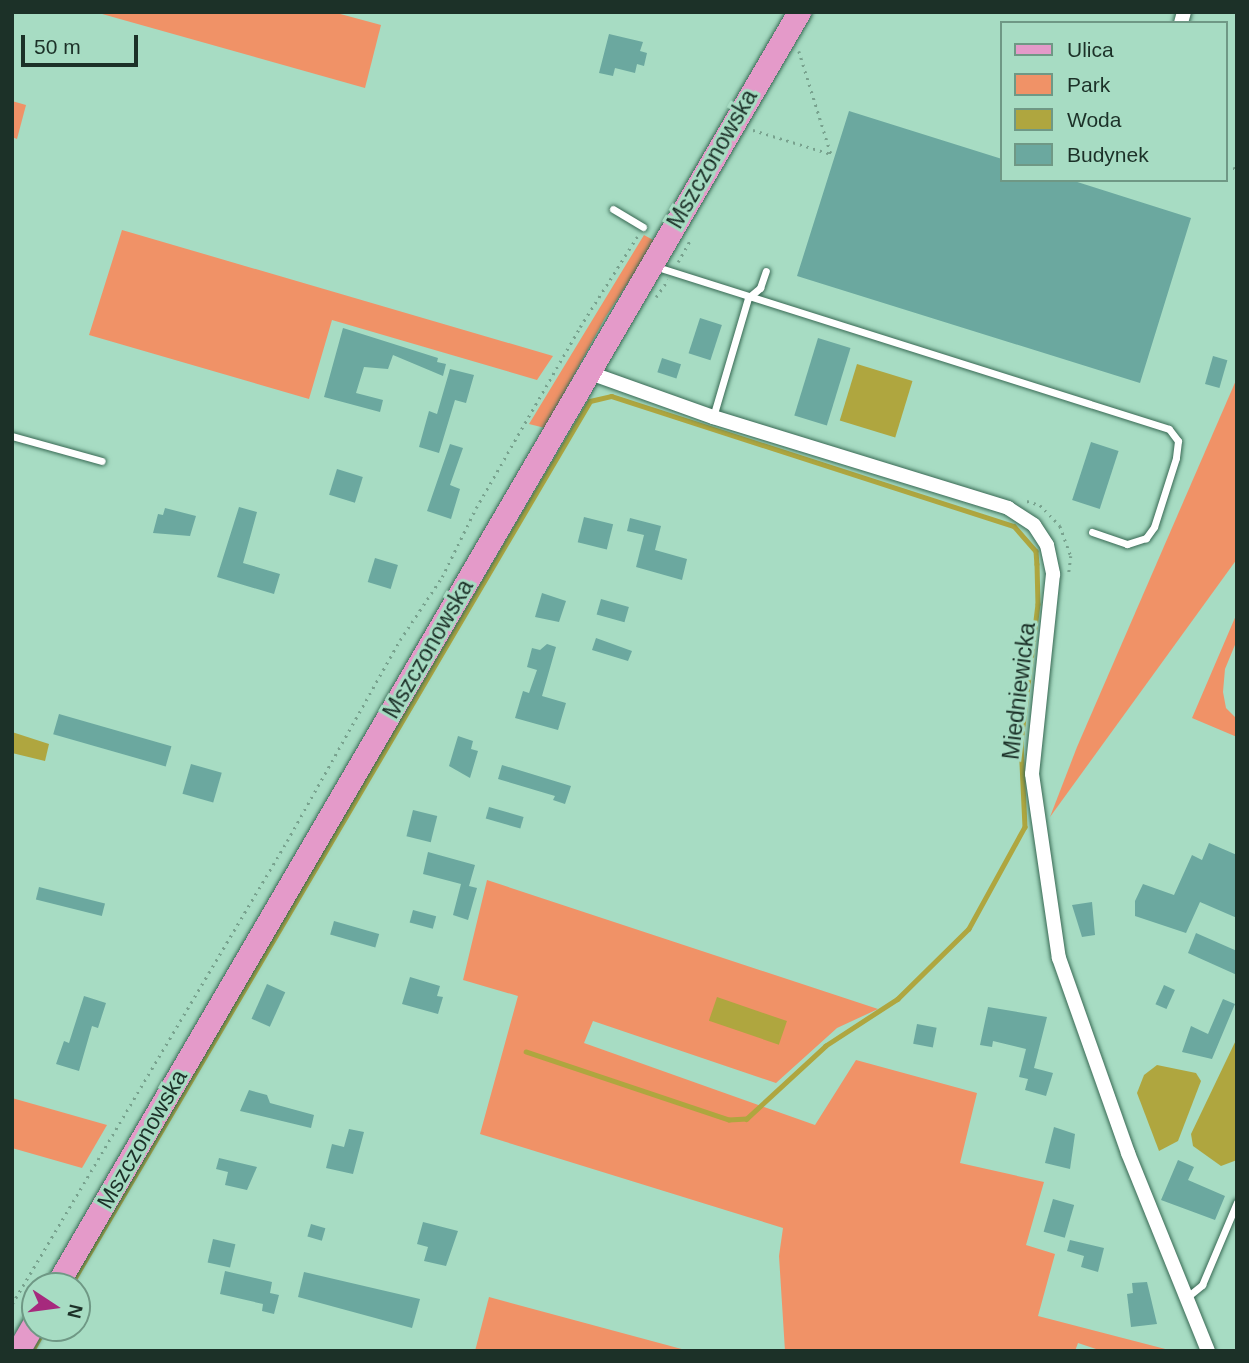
<!DOCTYPE html>
<style>
body{margin:0}
#map{position:relative;width:1249px;height:1363px;overflow:hidden;background:#a7dcc3;font-family:Arial,sans-serif}
div>[style]{position:absolute}
.green>*{inset:0;background:#f09267}
.water>*{inset:0;background:#afa63f;transform-origin:0 0}
.stream>*{height:4.5px;margin:-2.25px;padding:0 2.25px;transform-origin:2.25px;border-radius:2.25px;background:#afa63f}
.building>*{inset:0;background:#6ba89f;transform-origin:0 0}
.path>*{height:2.5px;margin-top:-1.25px;transform-origin:0;background:repeating-linear-gradient(90deg,#78a28e 0 2px,transparent 0 7px)}
.roads{filter:drop-shadow(0 0 2px #386954) drop-shadow(0 0 2px #386954)}
.lane>*{height:7px;margin:-3.5px;padding:0 3.5px;transform-origin:3.5px;border-radius:3.5px;background:#fff}
.street>*{height:14px;margin:-7px;padding:0 7px;transform-origin:7px;border-radius:7px;background:#fff}
.primary>*{height:23px;margin:-11.5px;padding:0 11.5px;transform-origin:11.5px;border-radius:11.5px;background:#e49ac9}
span{translate:-50% -50%;white-space:nowrap;text-align:center;line-height:1.15;-webkit-text-stroke:6px #a7dcc3;paint-order:stroke}
.street-label{font-size:23px;color:#1c3128}
.frame{position:absolute;inset:0;border:14px solid #1c3128;pointer-events:none}
.legend{position:absolute;left:1000px;top:21px;width:228px;height:161px;box-sizing:border-box;background:#a7dcc3;border:2px solid #6f9885;margin:0;padding:9px 12px;list-style:none;font-size:21px;color:#1c3128}
.legend li{display:flex;align-items:center;gap:14px;height:35px}
.legend b{width:35px;border:2px solid #6f9885}
.north{position:absolute;left:21px;top:1272px;width:70px;height:70px;box-sizing:border-box;background:#a7dcc3;border:2px solid #6f9885;border-radius:50%;rotate:103deg;font-size:19px;font-weight:700;line-height:28px;text-align:center;color:#1c3128}
.north::after{content:'';display:block;margin:auto;width:24px;height:32px;background:#a62a7d;clip-path:polygon(50% 0,100% 100%,50% 72%,0 100%)}
.scale{position:absolute;left:21px;top:35px;width:117px;height:32px;box-sizing:border-box;border:4px solid #1c3128;border-top:0;padding-left:9px;font-size:21px;line-height:24px;white-space:nowrap;color:#1c3128;-webkit-text-stroke:5px #a7dcc3;paint-order:stroke}
</style>
<div id="map">
<div class="green">
<div style="clip-path:polygon(95px 12px,333px 12px,381px 25px,365px 88px)"></div>
<div style="clip-path:polygon(12px 101px,26px 105px,17px 139px,12px 137px)"></div>
<div style="clip-path:polygon(122px 230px,553px 356px,537px 380px,332px 320px,309px 399px,89px 335px)"></div>
<div style="clip-path:polygon(644px 235px,655px 241px,605px 318px,545px 428px,529px 424px)"></div>
<div style="clip-path:polygon(1237px 378px,1237px 559px,1050px 817px,1077px 747px)"></div>
<div style="clip-path:polygon(1237px 613px,1237px 640px,1225px 669px,1223px 692px,1226px 708px,1237px 719px,1237px 737px,1192px 718px)"></div>
<div style="clip-path:polygon(487px 880px,878px 1009px,837px 1028px,776px 1083px,593px 1021px,584px 1043px,815px 1125px,856px 1060px,977px 1093px,960px 1163px,1044px 1182px,1026px 1245px,1055px 1254px,1038px 1316px,1173px 1351px,1102px 1351px,1078px 1343px,1075px 1351px,785px 1351px,779px 1256px,783px 1228px,480px 1134px,518px 996px,463px 980px)"></div>
<div style="clip-path:polygon(12px 1098px,107px 1125px,82px 1168px,12px 1148px)"></div>
<div style="clip-path:polygon(489px 1297px,689px 1351px,475px 1351px)"></div>
</div>
<div class="water">
<div style="left:857px;top:364px;width:58px;height:59px;rotate:17deg"></div>
<div style="clip-path:polygon(12px 732px,49px 744px,45px 761px,12px 753px)"></div>
<div style="left:717px;top:997px;width:74px;height:25px;rotate:19deg"></div>
<div style="clip-path:polygon(1237px 1038px,1237px 1160px,1221px 1166px,1193px 1146px,1191px 1134px)"></div>
<div style="clip-path:polygon(1157px 1065px,1196px 1073px,1201px 1081px,1178px 1141px,1159px 1151px,1137px 1093px,1144px 1075px)"></div>
</div>
<div class="stream">
<div style="left:70px;top:1286px;width:1026px;rotate:-59.56deg"></div>
<div style="left:590px;top:401px;width:22px;rotate:-13deg"></div>
<div style="left:611px;top:396px;width:423px;rotate:17.9deg"></div>
<div style="left:1014px;top:526px;width:33px;rotate:49deg"></div>
<div style="left:1036px;top:551px;width:13px;rotate:86deg"></div>
<div style="left:1037px;top:564px;width:40px;rotate:88.6deg"></div>
<div style="left:1038px;top:604px;width:139px;rotate:97deg"></div>
<div style="left:1021px;top:742px;width:85px;rotate:87.3deg"></div>
<div style="left:1025px;top:827px;width:116px;rotate:118.8deg"></div>
<div style="left:969px;top:929px;width:100px;rotate:135.4deg"></div>
<div style="left:898px;top:999px;width:86px;rotate:146.9deg"></div>
<div style="left:826px;top:1046px;width:108px;rotate:137.3deg"></div>
<div style="left:747px;top:1119px;width:18px;rotate:177deg"></div>
<div style="left:729px;top:1120px;width:214px;rotate:-161.5deg"></div>
<div style="left:32px;top:1351px;width:26px;rotate:-61deg"></div>
</div>
<div class="building">
<div style="clip-path:polygon(609px 34px,643px 42px,640px 51px,647px 53px,644px 66px,637px 64px,635px 73px,615px 68px,613px 76px,599px 73px)"></div>
<div style="clip-path:polygon(849px 111px,1002px 159px,1002px 180px,1071px 180px,1191px 218px,1140px 383px,797px 276px)"></div>
<div style="left:700px;top:318px;width:23px;height:37px;rotate:18deg"></div>
<div style="clip-path:polygon(343px 328px,438px 358px,437px 362px,446px 364px,443px 376px,393px 355px,388px 369px,364px 367px,356px 393px,383px 400px,380px 412px,324px 397px)"></div>
<div style="left:818px;top:338px;width:34px;height:81px;rotate:17deg"></div>
<div style="left:1213px;top:356px;width:15px;height:29px;rotate:16deg"></div>
<div style="left:662px;top:358px;width:20px;height:15px;rotate:18deg"></div>
<div style="clip-path:polygon(450px 369px,474px 375px,466px 403px,455px 400px,439px 453px,419px 447px,429px 411px,437px 414px)"></div>
<div style="left:1091px;top:442px;width:29px;height:61px;rotate:18deg"></div>
<div style="clip-path:polygon(450px 444px,463px 448px,450px 485px,460px 489px,451px 519px,427px 511px)"></div>
<div style="left:337px;top:469px;width:27px;height:27px;rotate:17deg"></div>
<div style="clip-path:polygon(239px 507px,257px 512px,243px 563px,280px 574px,274px 594px,217px 577px)"></div>
<div style="clip-path:polygon(165px 508px,196px 516px,190px 536px,153px 533px,158px 514px,163px 515px)"></div>
<div style="left:584px;top:517px;width:30px;height:26px;rotate:14deg"></div>
<div style="clip-path:polygon(630px 518px,661px 526px,655px 550px,687px 559px,682px 580px,636px 567px,644px 535px,627px 531px)"></div>
<div style="left:375px;top:558px;width:24px;height:25px;rotate:17deg"></div>
<div style="clip-path:polygon(542px 593px,566px 601px,559px 622px,535px 617px)"></div>
<div style="left:601px;top:599px;width:29px;height:16px;rotate:16deg"></div>
<div style="clip-path:polygon(596px 638px,632px 651px,628px 661px,592px 650px)"></div>
<div style="clip-path:polygon(547px 644px,556px 647px,542px 696px,566px 703px,558px 730px,515px 718px,523px 691px,529px 693px,537px 670px,527px 667px,532px 648px,540px 650px)"></div>
<div style="left:59px;top:714px;width:117px;height:21px;rotate:16deg"></div>
<div style="clip-path:polygon(458px 736px,473px 741px,471px 749px,478px 751px,470px 778px,449px 766px)"></div>
<div style="left:191px;top:764px;width:32px;height:31px;rotate:16deg"></div>
<div style="clip-path:polygon(502px 765px,571px 786px,565px 804px,553px 800px,555px 796px,498px 779px)"></div>
<div style="left:489px;top:807px;width:36px;height:12px;rotate:16deg"></div>
<div style="left:413px;top:810px;width:25px;height:27px;rotate:14deg"></div>
<div style="clip-path:polygon(1209px 843px,1237px 855px,1237px 918px,1200px 902px,1186px 933px,1135px 916px,1135px 901px,1143px 884px,1174px 895px,1192px 855px,1202px 860px)"></div>
<div style="clip-path:polygon(428px 852px,475px 865px,469px 886px,477px 888px,468px 920px,453px 915px,461px 884px,423px 874px)"></div>
<div style="left:39px;top:887px;width:68px;height:13px;rotate:14deg"></div>
<div style="clip-path:polygon(1092px 902px,1095px 935px,1082px 937px,1072px 905px)"></div>
<div style="left:413px;top:910px;width:24px;height:13px;rotate:15deg"></div>
<div style="left:334px;top:921px;width:47px;height:14px;rotate:16deg"></div>
<div style="clip-path:polygon(1196px 933px,1237px 951px,1237px 975px,1188px 953px)"></div>
<div style="clip-path:polygon(410px 977px,440px 986px,437px 996px,443px 997px,438px 1014px,402px 1004px)"></div>
<div style="left:267px;top:984px;width:20px;height:38px;rotate:24deg"></div>
<div style="left:1164px;top:985px;width:12px;height:21px;rotate:24deg"></div>
<div style="clip-path:polygon(84px 996px,106px 1003px,98px 1028px,92px 1026px,79px 1071px,56px 1064px,64px 1041px,69px 1043px)"></div>
<div style="clip-path:polygon(1223px 999px,1235px 1004px,1212px 1059px,1182px 1052px,1191px 1026px,1208px 1034px)"></div>
<div style="clip-path:polygon(988px 1007px,1047px 1017px,1034px 1068px,1053px 1073px,1046px 1096px,1025px 1090px,1028px 1079px,1019px 1077px,1026px 1049px,993px 1041px,992px 1047px,980px 1045px)"></div>
<div style="left:917px;top:1024px;width:20px;height:20px;rotate:11deg"></div>
<div style="clip-path:polygon(249px 1090px,267px 1095px,270px 1103px,314px 1115px,311px 1128px,240px 1111px)"></div>
<div style="clip-path:polygon(1054px 1127px,1075px 1134px,1070px 1169px,1045px 1163px)"></div>
<div style="clip-path:polygon(349px 1129px,364px 1132px,353px 1174px,326px 1168px,332px 1144px,344px 1147px)"></div>
<div style="clip-path:polygon(219px 1158px,257px 1167px,247px 1190px,225px 1185px,228px 1172px,216px 1169px)"></div>
<div style="clip-path:polygon(1178px 1160px,1194px 1167px,1188px 1180px,1225px 1196px,1215px 1220px,1161px 1200px)"></div>
<div style="left:1053px;top:1199px;width:22px;height:34px;rotate:16deg"></div>
<div style="clip-path:polygon(423px 1222px,458px 1231px,446px 1266px,424px 1261px,428px 1247px,417px 1244px)"></div>
<div style="left:311px;top:1224px;width:15px;height:13px;rotate:16deg"></div>
<div style="left:213px;top:1239px;width:23px;height:24px;rotate:13deg"></div>
<div style="clip-path:polygon(1070px 1240px,1104px 1248px,1098px 1272px,1081px 1267px,1084px 1256px,1067px 1251px)"></div>
<div style="clip-path:polygon(225px 1271px,272px 1282px,270px 1293px,279px 1295px,274px 1314px,262px 1311px,263px 1304px,220px 1294px)"></div>
<div style="clip-path:polygon(304px 1272px,420px 1299px,412px 1328px,298px 1297px)"></div>
<div style="clip-path:polygon(1147px 1282px,1157px 1324px,1131px 1327px,1127px 1294px,1133px 1293px,1132px 1283px)"></div>
</div>
<div class="path">
<div style="left:799px;top:51px;width:108px;rotate:72.7deg"></div>
<div style="left:753px;top:130px;width:82px;rotate:17.1deg"></div>
<div style="left:1226px;top:169px;width:8px"></div>
<div style="left:1234px;top:169px;width:9px;rotate:-69deg"></div>
<div style="left:678px;top:262px;width:25px;rotate:-61deg"></div>
<div style="left:656px;top:297px;width:21px;rotate:-55deg"></div>
<div style="left:1027px;top:501px;width:14px;rotate:17deg"></div>
<div style="left:1040px;top:505px;width:29px;rotate:46deg"></div>
<div style="left:1060px;top:526px;width:32px;rotate:70deg"></div>
<div style="left:1071px;top:556px;width:16px;rotate:97deg"></div>
<div style="left:12px;top:1304px;width:539px;rotate:-59.29deg"></div>
<div style="left:287px;top:841px;width:231px;rotate:-60.7deg"></div>
<div style="left:400px;top:640px;width:76px;rotate:-56.3deg"></div>
<div style="left:442px;top:577px;width:77px;rotate:-63.8deg"></div>
<div style="left:476px;top:508px;width:209px;rotate:-60.1deg"></div>
<div style="left:580px;top:327px;width:107px;rotate:-57.7deg"></div>
</div>
<div class="roads">
<div class="lane">
<div style="left:613px;top:209px;width:35px;rotate:31deg"></div>
<div style="left:654px;top:266px;width:540px;rotate:17.56deg"></div>
<div style="left:1169px;top:429px;width:15px;rotate:53deg"></div>
<div style="left:1178px;top:441px;width:17px;rotate:97deg"></div>
<div style="left:1176px;top:458px;width:72px;rotate:107.7deg"></div>
<div style="left:1154px;top:527px;width:14px;rotate:126deg"></div>
<div style="left:1146px;top:538px;width:20px;rotate:162deg"></div>
<div style="left:1127px;top:544px;width:37px;rotate:-161deg"></div>
<div style="left:713px;top:417px;width:124px;rotate:-73.6deg"></div>
<div style="left:748px;top:298px;width:16px;rotate:-40deg"></div>
<div style="left:760px;top:288px;width:18px;rotate:-71deg"></div>
<div style="left:12px;top:436px;width:93px;rotate:15.5deg"></div>
<div style="left:1186px;top:1298px;width:21px;rotate:-39deg"></div>
<div style="left:1202px;top:1285px;width:90px;rotate:-67.1deg"></div>
</div>
<div class="street">
<div style="left:1181px;top:23px;width:11px;rotate:-75deg"></div>
<div style="left:590px;top:373px;width:131px;rotate:19.7deg"></div>
<div style="left:713px;top:417px;width:309px;rotate:17.1deg"></div>
<div style="left:1008px;top:508px;width:31px;rotate:33deg"></div>
<div style="left:1034px;top:525px;width:24px;rotate:57deg"></div>
<div style="left:1047px;top:545px;width:30px;rotate:78deg"></div>
<div style="left:1053px;top:574px;width:201px;rotate:96deg"></div>
<div style="left:1032px;top:774px;width:186px;rotate:81.7deg"></div>
<div style="left:1059px;top:958px;width:207px;rotate:70.5deg"></div>
<div style="left:1128px;top:1153px;width:214px;rotate:68deg"></div>
</div>
<div class="primary">
<div style="left:56px;top:1286px;width:1475px;rotate:-59.75deg"></div>
<div style="left:18px;top:1351px;width:34px;rotate:-60deg"></div>
</div>
</div>
<div class="street-label">
<span style="left:712px;top:159px;rotate:-60deg">Mszczonowska</span>
<span style="left:428px;top:649px;rotate:-60deg">Mszczonowska</span>
<span style="left:1019px;top:691px;rotate:-83deg">Miedniewicka</span>
<span style="left:142px;top:1139px;rotate:-60deg">Mszczonowska</span>
</div>
<div class="frame"></div>
<ul class="legend">
<li><b style="height:9px;background:#e49ac9"></b>Ulica</li>
<li><b style="height:19px;background:#f09267"></b>Park</li>
<li><b style="height:19px;background:#afa63f"></b>Woda</li>
<li><b style="height:19px;background:#6ba89f"></b>Budynek</li>
</ul>
<div class="north">N</div>
<div class="scale">50 m</div>
</div>
